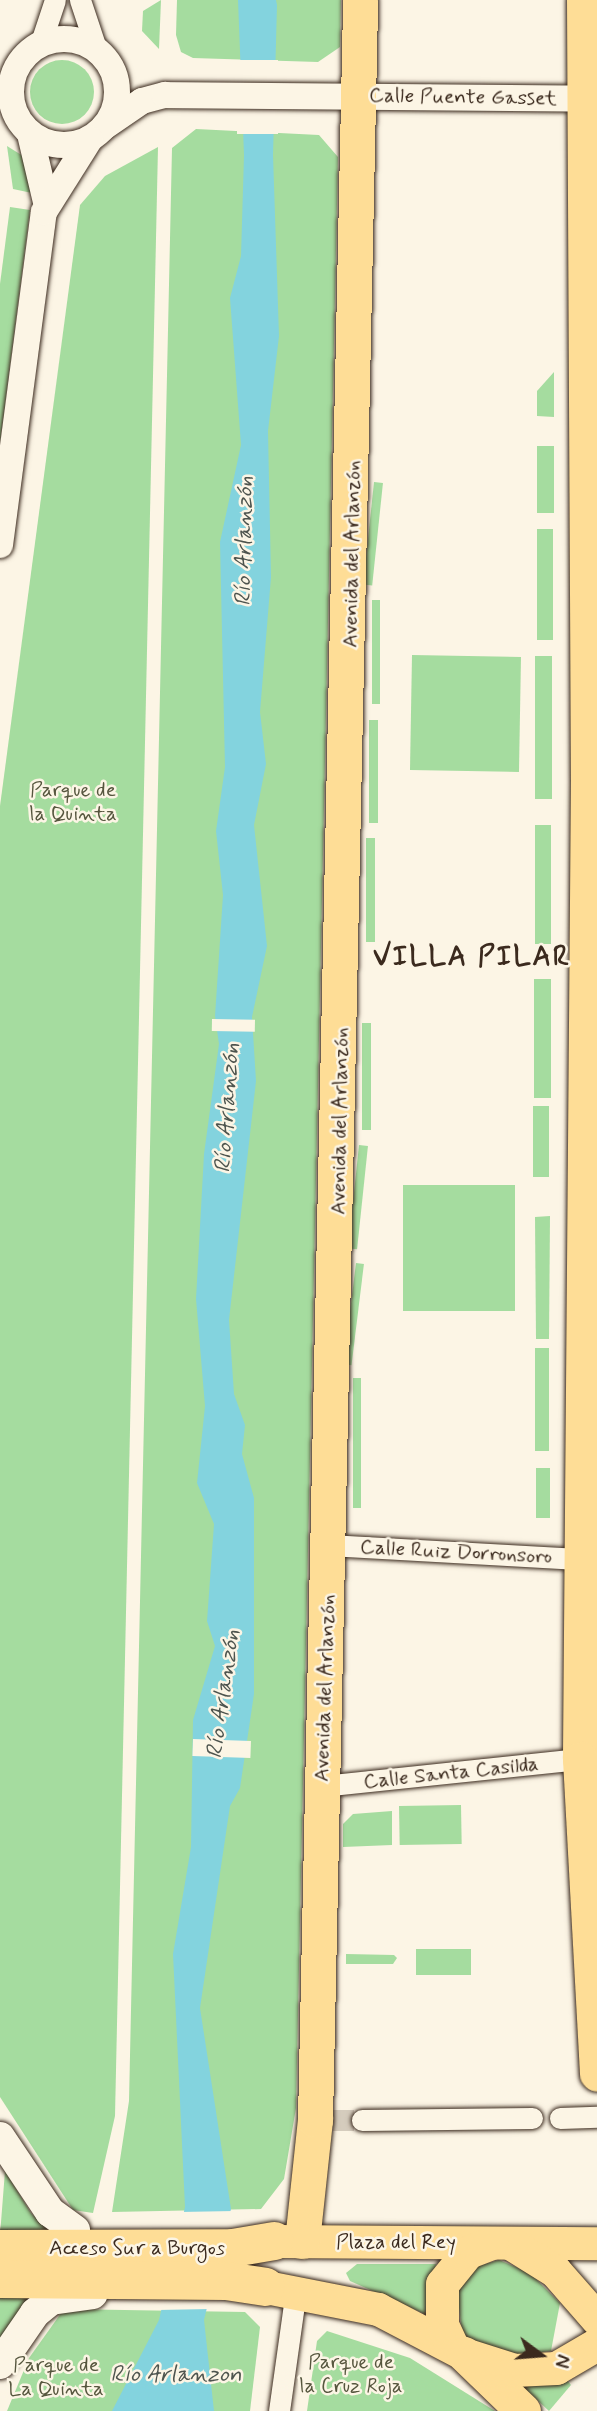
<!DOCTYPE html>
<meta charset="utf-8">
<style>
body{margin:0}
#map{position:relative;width:597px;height:2411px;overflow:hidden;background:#fcf5e5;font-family:Mynerve,sans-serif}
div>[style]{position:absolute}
.green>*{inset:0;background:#a5dc9f;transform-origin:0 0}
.round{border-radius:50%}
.water>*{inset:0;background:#83d3de}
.pier>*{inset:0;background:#fcf5e5;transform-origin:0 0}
.minor-tunnel>*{height:21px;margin-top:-10.5px;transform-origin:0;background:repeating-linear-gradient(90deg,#d5ccbd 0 21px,transparent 0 31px)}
.roads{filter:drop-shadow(0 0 2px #3b2a1e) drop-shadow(0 0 2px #3b2a1e)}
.minor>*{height:21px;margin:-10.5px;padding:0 10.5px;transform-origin:10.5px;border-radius:10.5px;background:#fcf5e5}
.tertiary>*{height:26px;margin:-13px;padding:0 13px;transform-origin:13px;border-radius:13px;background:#fcf5e5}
.tertiary>.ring{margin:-13px;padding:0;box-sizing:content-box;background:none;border:26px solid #fcf5e5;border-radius:50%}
.secondary>*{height:30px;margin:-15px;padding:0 15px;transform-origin:15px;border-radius:15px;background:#fcf5e5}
.primary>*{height:33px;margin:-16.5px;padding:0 16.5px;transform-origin:16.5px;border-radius:16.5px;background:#fedd96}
.trunk>*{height:35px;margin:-17.5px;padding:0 17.5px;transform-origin:17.5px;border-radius:17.5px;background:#fedd96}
.motorway>*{height:38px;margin:-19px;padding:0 19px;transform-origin:19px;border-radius:19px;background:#fedd96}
span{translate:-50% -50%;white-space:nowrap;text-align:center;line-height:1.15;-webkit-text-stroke:5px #fcf5e5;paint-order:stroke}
.street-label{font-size:21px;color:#3b2a1e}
.park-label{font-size:21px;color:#56563e}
.water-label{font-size:23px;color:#4d544e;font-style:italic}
.district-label{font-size:28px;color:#3b2a1e;font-weight:700;letter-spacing:2px}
.north{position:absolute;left:506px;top:2320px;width:70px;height:70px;-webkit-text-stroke:5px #fcf5e5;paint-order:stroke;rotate:106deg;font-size:19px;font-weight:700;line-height:28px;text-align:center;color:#3b2a1e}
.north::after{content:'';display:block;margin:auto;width:24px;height:32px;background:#3b2a1e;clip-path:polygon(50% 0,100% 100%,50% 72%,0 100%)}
</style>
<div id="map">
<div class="green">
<div style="clip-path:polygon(161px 0,159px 49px,142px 31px,143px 11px)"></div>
<div style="clip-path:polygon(177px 0,341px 0,340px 47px,318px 62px,193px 58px,181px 52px,176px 35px)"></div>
<div class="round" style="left:30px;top:60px;width:64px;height:64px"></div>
<div style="clip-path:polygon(196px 129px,319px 135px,338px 157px,296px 2108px,284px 2179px,261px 2209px,112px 2212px,129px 2101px,172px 148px)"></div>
<div style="clip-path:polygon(7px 146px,23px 156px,32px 193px,13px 189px)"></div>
<div style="clip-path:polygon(158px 147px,115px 2116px,93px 2213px,73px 2210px,0 2097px,0 806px,80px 205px,105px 176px)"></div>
<div style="clip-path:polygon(10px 207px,30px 210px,0 443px,0 284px)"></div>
<div style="clip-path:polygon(554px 372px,554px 417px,537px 416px,537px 391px)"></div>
<div style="left:537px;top:446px;width:17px;height:67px"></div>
<div style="left:374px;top:482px;width:9px;height:103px;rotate:6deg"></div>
<div style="left:537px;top:529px;width:16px;height:111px"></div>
<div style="left:372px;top:600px;width:8px;height:104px"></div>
<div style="left:412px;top:655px;width:109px;height:115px;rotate:1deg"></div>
<div style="left:535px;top:656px;width:17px;height:143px"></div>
<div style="left:369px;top:720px;width:9px;height:103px"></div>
<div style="left:535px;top:825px;width:16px;height:119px"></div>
<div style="left:366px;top:838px;width:9px;height:104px"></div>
<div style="left:534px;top:979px;width:17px;height:119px"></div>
<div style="left:362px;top:1023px;width:9px;height:107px"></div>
<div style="left:533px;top:1106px;width:16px;height:71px"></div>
<div style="left:359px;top:1145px;width:9px;height:104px;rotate:6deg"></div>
<div style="left:403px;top:1185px;width:112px;height:126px"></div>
<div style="clip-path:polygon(550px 1216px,549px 1339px,536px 1339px,535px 1217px)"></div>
<div style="left:356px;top:1263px;width:8px;height:102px;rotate:7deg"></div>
<div style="left:535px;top:1348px;width:14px;height:103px"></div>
<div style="left:353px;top:1378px;width:8px;height:130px"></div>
<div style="left:536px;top:1468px;width:14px;height:50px"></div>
<div style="left:461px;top:1805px;width:39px;height:62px;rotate:89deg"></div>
<div style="clip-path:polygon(392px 1811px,392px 1845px,343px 1847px,343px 1824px,353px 1814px)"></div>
<div style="left:471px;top:1949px;width:26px;height:55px;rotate:90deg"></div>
<div style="clip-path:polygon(346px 1954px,394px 1955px,397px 1958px,393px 1964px,346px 1964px)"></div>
<div style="clip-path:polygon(5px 2171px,31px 2213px,48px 2230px,0 2235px)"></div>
<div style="clip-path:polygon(499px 2260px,530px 2273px,560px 2303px,551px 2351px,522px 2355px,471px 2342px,462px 2332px,457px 2290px,475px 2267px)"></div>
<div style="clip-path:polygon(357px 2264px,436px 2264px,425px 2314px,350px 2281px,346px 2273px)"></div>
<div style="clip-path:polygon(0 2292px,34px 2296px,0 2343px)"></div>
<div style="clip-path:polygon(64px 2309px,245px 2312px,260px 2327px,250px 2411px,7px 2411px,29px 2358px)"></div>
<div style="clip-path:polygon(327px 2331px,410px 2358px,495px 2411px,307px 2411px,317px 2341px)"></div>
<div style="clip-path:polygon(567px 2380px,571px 2385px,549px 2411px,522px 2386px)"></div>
</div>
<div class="water">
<div style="clip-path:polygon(238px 0,276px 0,277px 5px,273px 155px,279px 336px,268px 431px,271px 577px,260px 712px,266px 764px,254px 825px,267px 946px,252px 1017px,256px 1081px,229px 1320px,234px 1394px,245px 1425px,242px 1454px,254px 1498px,254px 1694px,240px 1788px,230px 1806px,200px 2008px,231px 2209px,204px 2320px,214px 2411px,112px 2411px,159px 2320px,185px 2207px,173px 1954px,191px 1847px,193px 1720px,215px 1646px,207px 1621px,214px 1524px,197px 1483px,205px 1406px,196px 1299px,204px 1154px,219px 1044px,215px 1016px,223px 895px,216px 831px,225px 767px,220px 542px,241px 445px,230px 298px,241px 256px,244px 155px)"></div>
</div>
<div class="pier">
<div style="left:278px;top:60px;width:74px;height:41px;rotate:90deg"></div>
<div style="left:212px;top:1019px;width:43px;height:12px;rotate:1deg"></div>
<div style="left:193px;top:1739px;width:58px;height:17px;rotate:2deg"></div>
<div style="clip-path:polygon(234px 2211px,210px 2309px,158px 2310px,180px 2212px)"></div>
</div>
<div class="minor-tunnel">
<div style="left:333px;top:2120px;width:29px"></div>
</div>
<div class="roads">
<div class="minor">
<div style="left:80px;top:0;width:54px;rotate:71.6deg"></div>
<div style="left:40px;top:45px;width:47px;rotate:-71.6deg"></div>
<div style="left:330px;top:1545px;width:252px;rotate:3.2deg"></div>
<div style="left:322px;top:1786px;width:267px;rotate:-6deg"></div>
<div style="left:560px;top:2118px;width:37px;rotate:-2deg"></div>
<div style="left:362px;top:2120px;width:170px;rotate:-0.7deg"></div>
<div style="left:279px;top:2411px;width:122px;rotate:-82deg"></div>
</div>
<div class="tertiary">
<div class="ring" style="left:11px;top:39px;width:80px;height:80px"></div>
<div style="left:104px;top:127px;width:46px;rotate:-34.4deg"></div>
<div style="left:142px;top:101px;width:24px;rotate:-15deg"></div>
<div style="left:165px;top:95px;width:421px;rotate:0.5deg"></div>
<div style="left:30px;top:134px;width:70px;rotate:76.8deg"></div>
<div style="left:0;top:545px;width:336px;rotate:-82.5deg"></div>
<div style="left:44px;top:212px;width:86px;rotate:-57.8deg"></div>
</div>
<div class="secondary">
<div style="left:0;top:2137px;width:90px;rotate:56.3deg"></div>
<div style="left:50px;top:2212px;width:31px;rotate:36deg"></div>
<div style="left:0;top:2364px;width:62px;rotate:-55.5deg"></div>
<div style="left:35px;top:2313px;width:21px;rotate:-39deg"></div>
<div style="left:51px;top:2300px;width:42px;rotate:-8.1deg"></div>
</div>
<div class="primary">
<div style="left:274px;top:2241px;width:323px;rotate:0.4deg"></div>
<div style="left:510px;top:2243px;width:53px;rotate:31.9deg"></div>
<div style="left:555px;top:2271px;width:64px;rotate:48.8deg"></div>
<div style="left:266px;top:2287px;width:114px;rotate:11.1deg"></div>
<div style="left:378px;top:2309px;width:97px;rotate:27.6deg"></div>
<div style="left:464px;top:2354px;width:52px;rotate:17.7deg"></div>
<div style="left:514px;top:2370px;width:42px;rotate:-2.7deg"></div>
<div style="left:556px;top:2368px;width:48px;rotate:-30.3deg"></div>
<div style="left:452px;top:2346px;width:23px;rotate:-115deg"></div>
<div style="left:442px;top:2325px;width:41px;rotate:-90deg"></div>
<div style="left:442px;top:2284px;width:41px;rotate:-50.9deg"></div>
<div style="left:468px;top:2252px;width:25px;rotate:-21deg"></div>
</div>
<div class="trunk">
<div style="left:584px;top:0;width:779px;rotate:89.71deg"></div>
<div style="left:588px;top:779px;width:980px;rotate:90.47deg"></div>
<div style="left:580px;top:1759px;width:315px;rotate:86.9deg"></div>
<div style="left:302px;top:2241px;width:122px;rotate:-83.9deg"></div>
<div style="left:315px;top:2120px;width:2120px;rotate:-88.78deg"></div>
<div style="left:464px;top:2354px;width:82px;rotate:44deg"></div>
</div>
<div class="motorway">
<div style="left:0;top:2249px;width:233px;rotate:-0.2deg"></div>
<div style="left:233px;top:2248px;width:42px;rotate:-9.7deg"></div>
<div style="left:0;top:2279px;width:226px;rotate:0.5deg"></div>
<div style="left:226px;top:2281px;width:40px;rotate:8.5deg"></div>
</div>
</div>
<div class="street-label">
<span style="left:463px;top:97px;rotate:1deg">Calle Puente Gasset</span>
<span style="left:352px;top:554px;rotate:-89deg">Avenida del Arlanzón</span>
<span style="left:340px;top:1121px;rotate:-89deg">Avenida del Arlanzón</span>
<span style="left:456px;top:1552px;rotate:3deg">Calle Ruiz Dorronsoro</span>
<span style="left:325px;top:1688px;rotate:-88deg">Avenida del Arlanzón</span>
<span style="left:451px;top:1773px;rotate:-6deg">Calle Santa Casilda</span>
<span style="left:396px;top:2242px">Plaza del Rey</span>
<span style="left:137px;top:2248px">Acceso Sur a Burgos</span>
</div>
<div class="park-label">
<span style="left:73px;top:802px">Parque de<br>la Quinta</span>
<span style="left:351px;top:2374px">Parque de<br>la Cruz Roja</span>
<span style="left:56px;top:2377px">Parque de<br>La Quinta</span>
</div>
<div class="water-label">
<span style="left:245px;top:541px;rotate:-89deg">Río Arlanzón</span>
<span style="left:228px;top:1108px;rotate:-86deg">Río Arlanzón</span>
<span style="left:224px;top:1694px;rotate:-82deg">Río Arlanzón</span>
<span style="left:176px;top:2375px">Río Arlanzon</span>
</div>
<div class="district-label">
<span style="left:472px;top:958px">VILLA PILAR</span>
</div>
<div class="north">N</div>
</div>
